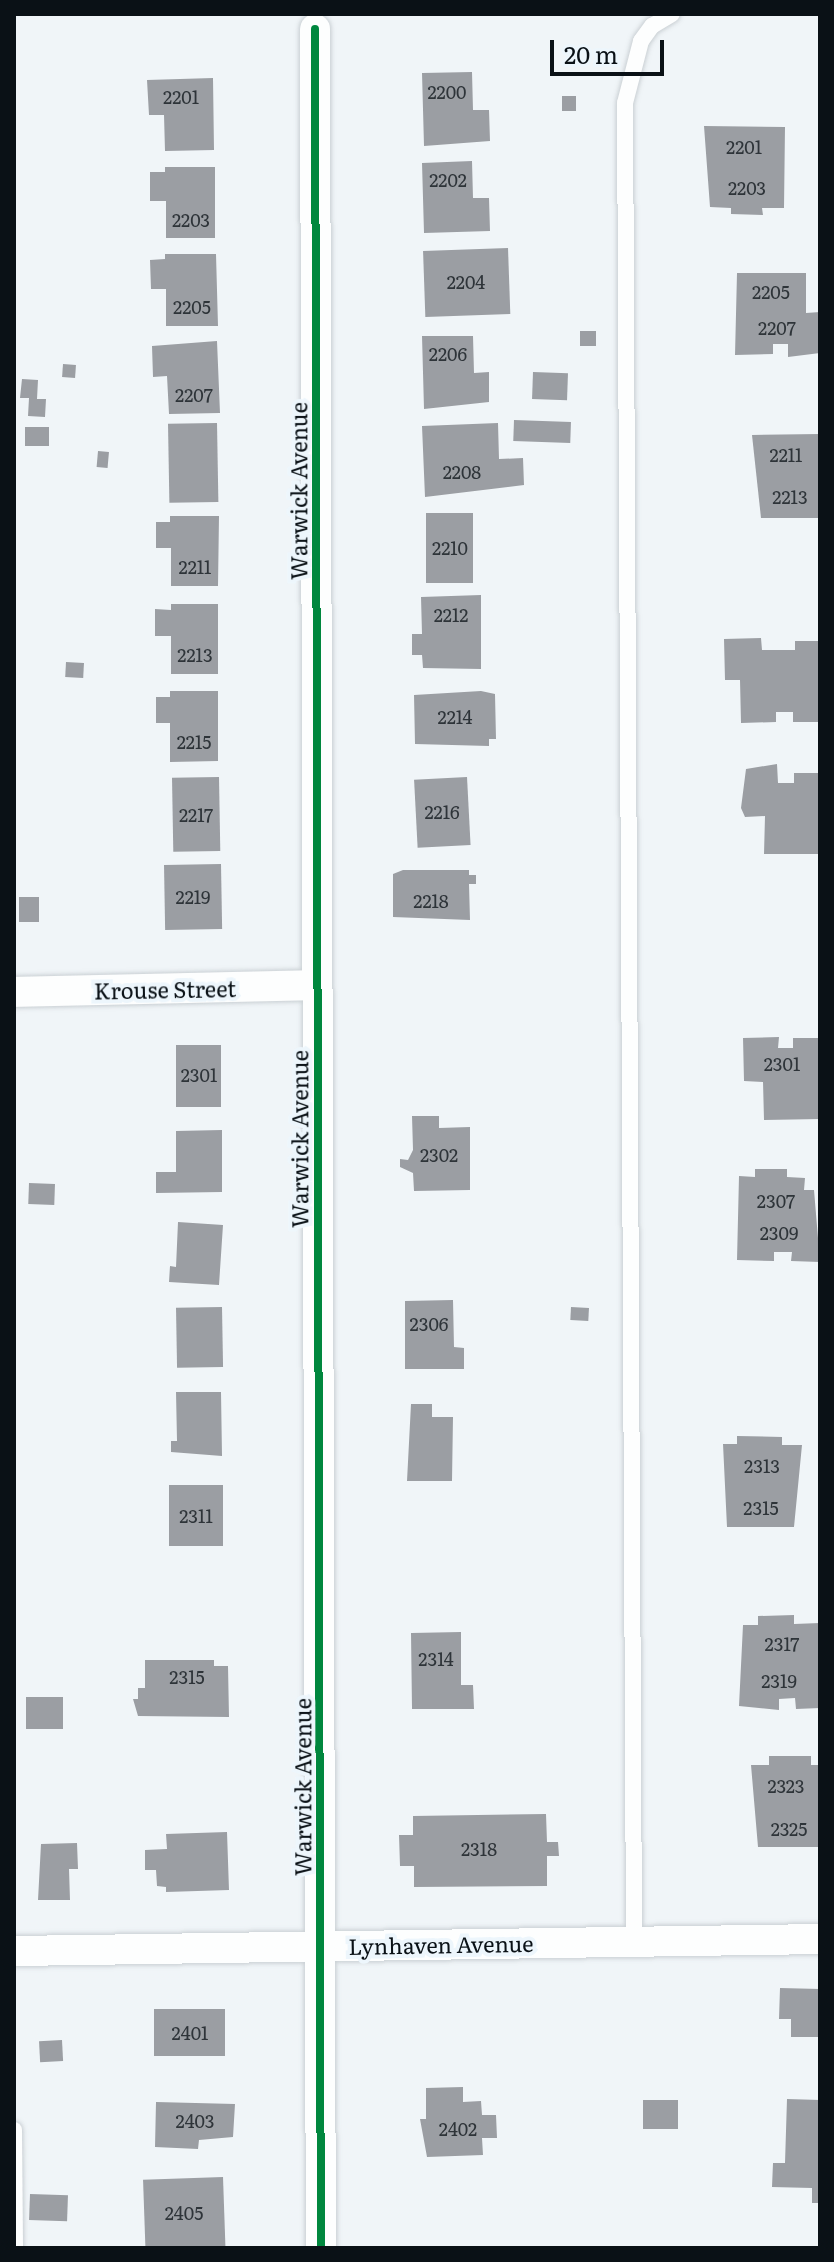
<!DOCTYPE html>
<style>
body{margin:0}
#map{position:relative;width:834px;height:2262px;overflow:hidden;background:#f0f5f8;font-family:Literata,serif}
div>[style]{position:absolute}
.building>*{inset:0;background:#9b9ea3;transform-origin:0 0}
.roads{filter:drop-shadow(0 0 2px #cad0d4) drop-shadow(0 0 2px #cad0d4)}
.service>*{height:16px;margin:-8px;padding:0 8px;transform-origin:8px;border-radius:8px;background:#fdfefe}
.minor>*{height:30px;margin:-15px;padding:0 15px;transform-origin:15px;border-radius:15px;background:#fdfefe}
.cycleway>*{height:8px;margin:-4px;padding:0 4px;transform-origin:4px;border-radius:4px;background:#00873e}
span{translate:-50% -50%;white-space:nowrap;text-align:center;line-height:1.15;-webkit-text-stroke:8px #edf6fc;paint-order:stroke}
.number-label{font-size:18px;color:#2e3439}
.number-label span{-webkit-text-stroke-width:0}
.street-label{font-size:22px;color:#0a1116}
.frame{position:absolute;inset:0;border:16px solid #0a1116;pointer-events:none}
.scale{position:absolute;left:550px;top:40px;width:114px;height:36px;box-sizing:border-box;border:4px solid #0a1116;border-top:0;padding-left:10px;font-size:24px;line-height:28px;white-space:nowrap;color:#0a1116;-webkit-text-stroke:6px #edf6fc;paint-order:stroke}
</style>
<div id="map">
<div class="building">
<div style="clip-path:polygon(472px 72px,473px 110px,489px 110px,490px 141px,424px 146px,422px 73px)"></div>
<div style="clip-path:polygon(213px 78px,214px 150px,165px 151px,164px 115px,149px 115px,147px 80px)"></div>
<div style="left:576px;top:96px;width:15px;height:14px;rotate:90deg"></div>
<div style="clip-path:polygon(704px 126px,785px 127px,784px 208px,762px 208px,763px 215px,731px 214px,731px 208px,710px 207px)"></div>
<div style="clip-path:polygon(472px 161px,473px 198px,489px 198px,490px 231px,424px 233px,422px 163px)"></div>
<div style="clip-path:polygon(165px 167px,215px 167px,215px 238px,166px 238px,166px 201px,150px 201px,150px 172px,165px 172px)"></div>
<div style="left:508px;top:248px;width:66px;height:85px;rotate:88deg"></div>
<div style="clip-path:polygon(165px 254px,216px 254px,218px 326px,166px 326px,166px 289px,151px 289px,150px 260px,165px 259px)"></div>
<div style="clip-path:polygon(737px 273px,806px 273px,806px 313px,820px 312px,820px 353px,788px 357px,788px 344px,773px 344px,773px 354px,735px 355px)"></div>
<div style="left:580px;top:331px;width:16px;height:15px"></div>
<div style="clip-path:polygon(422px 336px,473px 336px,474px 373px,489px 372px,489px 402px,424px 409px)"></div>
<div style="clip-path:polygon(217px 341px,220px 413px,169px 414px,167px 376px,153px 377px,152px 346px)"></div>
<div style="left:63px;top:364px;width:13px;height:13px;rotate:4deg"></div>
<div style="left:533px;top:372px;width:35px;height:27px;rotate:2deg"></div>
<div style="clip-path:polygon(22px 379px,38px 380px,37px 399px,46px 399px,45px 417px,28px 416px,29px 398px,20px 398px)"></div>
<div style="left:514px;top:420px;width:57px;height:21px;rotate:2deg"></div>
<div style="left:217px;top:423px;width:79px;height:49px;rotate:89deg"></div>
<div style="clip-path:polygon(498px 423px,499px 459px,523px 458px,524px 485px,425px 497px,422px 426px)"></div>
<div style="left:25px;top:427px;width:24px;height:19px"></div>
<div style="clip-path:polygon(820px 434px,820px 518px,761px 518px,752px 435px)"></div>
<div style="left:98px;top:451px;width:11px;height:16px;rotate:5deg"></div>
<div style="left:426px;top:513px;width:47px;height:70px"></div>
<div style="clip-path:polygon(170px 516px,219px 516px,218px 586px,171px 586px,171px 548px,156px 548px,156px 522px,170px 522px)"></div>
<div style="clip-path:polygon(481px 595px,481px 669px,423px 668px,422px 655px,412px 655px,412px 634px,422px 634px,421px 597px)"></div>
<div style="clip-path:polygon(171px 604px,218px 604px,218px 674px,171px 674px,171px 636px,155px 636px,155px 609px,171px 610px)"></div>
<div style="clip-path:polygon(761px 638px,762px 650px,795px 650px,795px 641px,820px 641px,820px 722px,793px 722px,793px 712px,776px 712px,776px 722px,741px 723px,740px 680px,725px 680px,724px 639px)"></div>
<div style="left:66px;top:662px;width:18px;height:15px;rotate:3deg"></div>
<div style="clip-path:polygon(170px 691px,218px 691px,218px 761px,170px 762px,170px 723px,156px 723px,156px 697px,170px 697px)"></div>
<div style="clip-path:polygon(481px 691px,495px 694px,496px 739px,489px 739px,489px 746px,415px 744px,414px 695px)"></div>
<div style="clip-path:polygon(777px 764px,778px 783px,794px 783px,794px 773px,820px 773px,820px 854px,764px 854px,765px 816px,745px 817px,741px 808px,746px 769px)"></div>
<div style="left:219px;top:777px;width:74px;height:47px;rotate:89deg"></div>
<div style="left:467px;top:777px;width:68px;height:53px;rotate:87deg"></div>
<div style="left:221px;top:864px;width:65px;height:57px;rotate:89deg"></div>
<div style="clip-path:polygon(403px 870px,469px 870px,469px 875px,476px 875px,476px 884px,469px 884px,470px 920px,393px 917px,393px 874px)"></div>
<div style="left:19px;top:897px;width:20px;height:25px"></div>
<div style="clip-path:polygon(779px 1037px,778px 1048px,793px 1048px,793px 1038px,820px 1038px,820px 1119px,764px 1120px,763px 1082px,744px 1081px,743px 1038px)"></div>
<div style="left:176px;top:1045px;width:45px;height:62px"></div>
<div style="clip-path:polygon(412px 1116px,439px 1116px,439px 1128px,470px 1127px,470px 1190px,414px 1191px,413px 1173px,400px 1167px,400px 1159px,408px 1160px,413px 1150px)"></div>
<div style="clip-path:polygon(222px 1130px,222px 1192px,156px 1193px,156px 1172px,176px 1172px,176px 1131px)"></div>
<div style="clip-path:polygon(755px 1169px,787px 1169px,787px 1177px,805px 1178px,804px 1190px,814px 1190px,820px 1262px,791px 1261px,792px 1252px,774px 1252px,774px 1261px,737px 1260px,739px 1176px,755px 1177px)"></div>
<div style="left:29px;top:1183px;width:26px;height:21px;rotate:2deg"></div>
<div style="clip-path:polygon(178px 1222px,223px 1225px,219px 1285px,169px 1282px,170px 1266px,176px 1267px)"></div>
<div style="clip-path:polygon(453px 1300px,454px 1347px,464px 1348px,464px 1369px,405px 1369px,405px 1301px)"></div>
<div style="left:222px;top:1307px;width:60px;height:46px;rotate:89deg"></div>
<div style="left:571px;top:1307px;width:18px;height:13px;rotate:3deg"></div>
<div style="clip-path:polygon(176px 1392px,221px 1392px,222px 1456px,171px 1452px,171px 1441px,177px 1441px)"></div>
<div style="clip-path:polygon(411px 1404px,432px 1404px,432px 1417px,453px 1417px,452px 1481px,407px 1481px)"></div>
<div style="clip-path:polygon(737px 1436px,782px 1437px,782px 1445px,802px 1445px,794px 1527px,727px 1527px,723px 1444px,737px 1444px)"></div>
<div style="left:223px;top:1485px;width:61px;height:54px;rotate:90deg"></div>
<div style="clip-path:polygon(794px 1615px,794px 1624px,820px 1623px,820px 1708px,796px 1709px,795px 1698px,779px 1699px,779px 1710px,739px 1706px,743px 1625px,758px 1625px,758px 1616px)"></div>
<div style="clip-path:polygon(461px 1632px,461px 1685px,473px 1685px,474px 1709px,412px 1709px,411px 1633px)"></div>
<div style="clip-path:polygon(145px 1660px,214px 1660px,214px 1666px,228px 1666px,229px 1717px,138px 1716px,133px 1699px,138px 1699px,138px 1688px,145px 1688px)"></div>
<div style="left:26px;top:1697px;width:37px;height:32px"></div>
<div style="clip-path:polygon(769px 1756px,811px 1756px,811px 1765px,820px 1765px,820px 1847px,758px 1847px,751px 1765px,769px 1765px)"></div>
<div style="clip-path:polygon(546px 1814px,547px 1842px,558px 1842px,559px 1856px,547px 1856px,547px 1886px,414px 1887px,414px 1866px,400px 1866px,399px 1835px,413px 1835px,413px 1816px)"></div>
<div style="clip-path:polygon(227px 1832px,229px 1890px,166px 1892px,166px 1887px,157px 1886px,156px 1870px,145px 1870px,145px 1850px,167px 1849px,166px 1834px)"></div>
<div style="clip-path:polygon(77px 1843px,78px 1869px,69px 1869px,70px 1900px,38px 1900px,41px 1844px)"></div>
<div style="clip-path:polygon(780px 1988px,820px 1989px,820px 2037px,791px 2037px,791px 2019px,779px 2019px)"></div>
<div style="left:225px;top:2009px;width:47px;height:71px;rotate:90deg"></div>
<div style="left:62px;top:2040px;width:21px;height:23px;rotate:87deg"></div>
<div style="clip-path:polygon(463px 2087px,463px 2102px,481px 2101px,482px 2115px,496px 2115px,497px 2138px,482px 2138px,483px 2155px,427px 2157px,420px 2119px,426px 2119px,426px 2088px)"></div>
<div style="clip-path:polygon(787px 2099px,820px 2100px,820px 2203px,812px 2203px,812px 2188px,772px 2187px,773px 2163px,785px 2163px)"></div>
<div style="left:643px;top:2100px;width:35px;height:29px"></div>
<div style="clip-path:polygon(156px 2102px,235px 2104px,233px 2137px,199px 2140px,198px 2149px,155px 2147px)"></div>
<div style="left:223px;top:2177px;width:70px;height:80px;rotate:88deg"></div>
<div style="left:30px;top:2194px;width:38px;height:26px;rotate:2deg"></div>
</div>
<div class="roads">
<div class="service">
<div style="left:634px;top:1941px;width:1838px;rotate:-90.28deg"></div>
<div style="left:625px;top:103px;width:64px;rotate:-75.5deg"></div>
<div style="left:641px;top:41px;width:19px;rotate:-54deg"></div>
<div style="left:652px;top:26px;width:23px;rotate:-31deg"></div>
<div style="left:14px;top:2130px;width:118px;rotate:89.5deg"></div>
</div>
<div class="minor">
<div style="left:315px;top:29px;width:2219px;rotate:89.85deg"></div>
<div style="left:14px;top:992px;width:303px;rotate:-1.3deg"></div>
<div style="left:14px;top:1951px;width:806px;rotate:-0.85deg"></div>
</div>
</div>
<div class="cycleway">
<div style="left:315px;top:29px;width:2219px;rotate:89.85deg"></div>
</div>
<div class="number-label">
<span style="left:447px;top:92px">2200</span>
<span style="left:181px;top:97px">2201</span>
<span style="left:744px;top:147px">2201</span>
<span style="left:448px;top:180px">2202</span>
<span style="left:747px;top:188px">2203</span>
<span style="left:191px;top:220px">2203</span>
<span style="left:466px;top:282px">2204</span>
<span style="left:771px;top:292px">2205</span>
<span style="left:192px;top:307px">2205</span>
<span style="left:777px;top:328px">2207</span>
<span style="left:448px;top:354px">2206</span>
<span style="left:194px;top:395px">2207</span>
<span style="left:786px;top:455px">2211</span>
<span style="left:462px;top:472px">2208</span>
<span style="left:790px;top:497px">2213</span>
<span style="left:450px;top:548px">2210</span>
<span style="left:195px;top:567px">2211</span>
<span style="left:451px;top:615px">2212</span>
<span style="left:195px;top:655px">2213</span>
<span style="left:455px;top:717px">2214</span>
<span style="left:194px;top:742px">2215</span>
<span style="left:442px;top:812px">2216</span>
<span style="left:196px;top:815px">2217</span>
<span style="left:193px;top:897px">2219</span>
<span style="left:431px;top:901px">2218</span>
<span style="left:782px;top:1064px">2301</span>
<span style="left:199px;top:1075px">2301</span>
<span style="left:439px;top:1155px">2302</span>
<span style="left:776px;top:1201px">2307</span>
<span style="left:779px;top:1233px">2309</span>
<span style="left:429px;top:1324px">2306</span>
<span style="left:762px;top:1466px">2313</span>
<span style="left:761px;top:1508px">2315</span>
<span style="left:196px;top:1516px">2311</span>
<span style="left:782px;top:1644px">2317</span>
<span style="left:436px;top:1659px">2314</span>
<span style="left:187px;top:1677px">2315</span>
<span style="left:779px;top:1681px">2319</span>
<span style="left:786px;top:1786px">2323</span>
<span style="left:789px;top:1829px">2325</span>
<span style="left:479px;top:1849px">2318</span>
<span style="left:190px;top:2033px">2401</span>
<span style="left:195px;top:2121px">2403</span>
<span style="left:458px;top:2129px">2402</span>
<span style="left:184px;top:2213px">2405</span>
</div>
<div class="street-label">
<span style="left:298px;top:491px;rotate:-90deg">Warwick Avenue</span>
<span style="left:165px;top:989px;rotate:-1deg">Krouse Street</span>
<span style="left:299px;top:1139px;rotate:-90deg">Warwick Avenue</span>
<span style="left:302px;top:1787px;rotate:-90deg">Warwick Avenue</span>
<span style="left:441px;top:1944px;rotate:-1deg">Lynhaven Avenue</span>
</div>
<div class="frame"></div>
<div class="scale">20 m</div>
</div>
